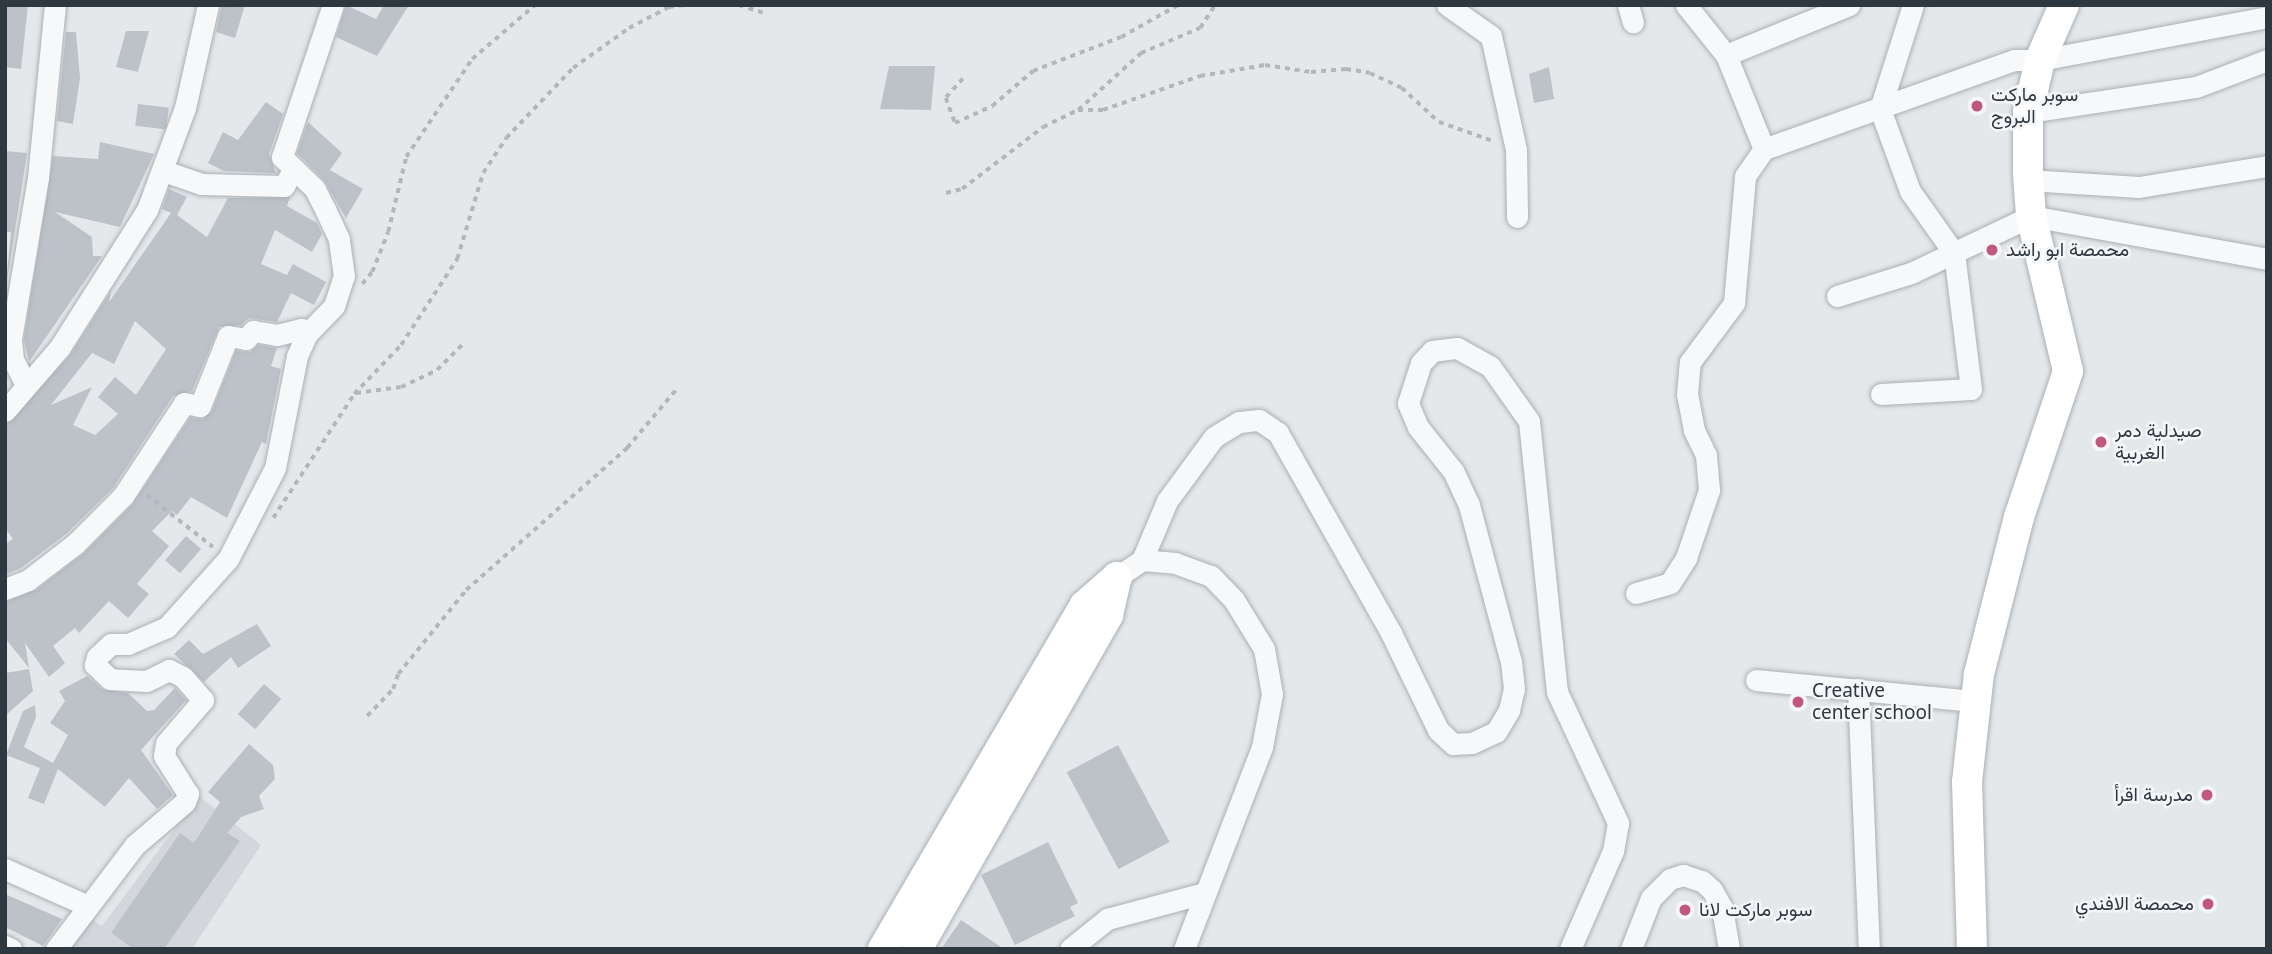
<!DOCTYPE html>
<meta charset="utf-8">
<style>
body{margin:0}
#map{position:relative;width:2272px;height:954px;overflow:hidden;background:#e4e8eb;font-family:"Noto Sans",Vazirmatn,sans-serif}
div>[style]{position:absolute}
.built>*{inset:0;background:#d3d7dc}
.building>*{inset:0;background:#bcc2c7;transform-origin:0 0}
.path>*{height:3.5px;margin-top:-1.75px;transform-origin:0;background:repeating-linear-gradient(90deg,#b3b7ba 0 5px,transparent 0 10px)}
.roads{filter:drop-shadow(0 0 2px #aab0b5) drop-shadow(0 0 2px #aab0b5)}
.street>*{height:21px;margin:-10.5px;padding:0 10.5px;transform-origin:10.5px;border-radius:10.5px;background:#f7f8f9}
.secondary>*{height:30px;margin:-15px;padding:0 15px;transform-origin:15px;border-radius:15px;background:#fff}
.dots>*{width:19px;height:19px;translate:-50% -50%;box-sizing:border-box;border:4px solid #f4f6f8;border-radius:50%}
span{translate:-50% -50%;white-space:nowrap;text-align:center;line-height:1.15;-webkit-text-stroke:5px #f4f6f8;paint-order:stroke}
.poi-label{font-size:19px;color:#2e3841}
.left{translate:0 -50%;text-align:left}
.right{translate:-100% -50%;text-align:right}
.frame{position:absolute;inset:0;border:7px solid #2e3841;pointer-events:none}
</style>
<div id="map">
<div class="built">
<div style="clip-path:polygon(199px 796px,261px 845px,192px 949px,70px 949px,90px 919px,102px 926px)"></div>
</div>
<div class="building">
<div style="clip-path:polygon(5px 5px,28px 5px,21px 69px,5px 67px)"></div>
<div style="clip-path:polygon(222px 5px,245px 5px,235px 38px,216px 32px)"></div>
<div style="clip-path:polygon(346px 5px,376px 19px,384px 5px,409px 5px,377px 56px,336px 37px)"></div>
<div style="clip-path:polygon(126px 31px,149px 31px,138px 72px,116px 67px)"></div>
<div style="clip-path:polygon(66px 32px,76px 32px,80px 78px,73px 124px,57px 121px)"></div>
<div style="clip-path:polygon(889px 66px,935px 66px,931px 110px,880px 109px)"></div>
<div style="clip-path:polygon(1549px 67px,1554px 99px,1534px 103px,1529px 74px)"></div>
<div style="clip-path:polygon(266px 102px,283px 114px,269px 154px,276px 173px,224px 171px,208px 163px,223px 132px,238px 140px)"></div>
<div style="left:138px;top:104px;width:31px;height:22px;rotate:7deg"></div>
<div style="clip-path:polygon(308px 122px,342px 153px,330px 170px,363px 189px,346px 218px,324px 180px,297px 153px)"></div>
<div style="clip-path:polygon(100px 142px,154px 154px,120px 227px,55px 212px,92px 237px,93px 256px,102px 256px,29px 362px,24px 339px,53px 156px,98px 159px)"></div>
<div style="clip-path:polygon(5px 151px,27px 153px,5px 294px,11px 232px,5px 232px)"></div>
<div style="clip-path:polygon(evenodd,169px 189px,187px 197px,177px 215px,207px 237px,228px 198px,290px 197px,287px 206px,317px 223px,322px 234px,312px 252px,275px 230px,261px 264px,287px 275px,293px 264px,326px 282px,314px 305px,291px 293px,277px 322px,249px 318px,241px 325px,219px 327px,192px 391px,173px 396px,113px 488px,66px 534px,21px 568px,5px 575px,5px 544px,13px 539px,5px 528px,5px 425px,70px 355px,111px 291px,109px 302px,171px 213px,162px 209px,169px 189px,135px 321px,166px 349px,136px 395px,115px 377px,98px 397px,118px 414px,95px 435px,73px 425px,92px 387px,51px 405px,92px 353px,114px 364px,135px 321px)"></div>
<div style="clip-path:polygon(258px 345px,277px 348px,271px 366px,281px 369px,266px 444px,262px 442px,227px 518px,191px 497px,177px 515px,172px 511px,152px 531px,169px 546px,137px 584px,149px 594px,128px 618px,109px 601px,79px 633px,75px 628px,53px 646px,65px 663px,49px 677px,25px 643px,29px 668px,5px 638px,5px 602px,36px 590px,84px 553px,132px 505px,190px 418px,203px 419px,212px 411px,236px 351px,250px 352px)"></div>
<div style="left:186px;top:536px;width:20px;height:32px;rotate:41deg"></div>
<div style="clip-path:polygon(257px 624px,271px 646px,238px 668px,231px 657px,204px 682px,174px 654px,189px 640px,203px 654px)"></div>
<div style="clip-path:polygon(29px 669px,33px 691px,5px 716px,5px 673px)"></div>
<div style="clip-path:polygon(87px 676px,102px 689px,128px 693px,147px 711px,154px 710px,175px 688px,186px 700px,141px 750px,173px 795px,157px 809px,129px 778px,105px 807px,58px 769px,44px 804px,28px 798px,40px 768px,6px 755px,23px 711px,35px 705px,36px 717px,24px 747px,53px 763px,68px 735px,50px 723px,65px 701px,59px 691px)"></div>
<div style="left:264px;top:684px;width:23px;height:40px;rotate:41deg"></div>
<div style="clip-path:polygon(249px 744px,273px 765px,275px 779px,259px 796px,264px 809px,241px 817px,227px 833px,240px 841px,164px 949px,134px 949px,111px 933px,180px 833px,194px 843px,220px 802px,208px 792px)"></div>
<div style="left:1118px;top:745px;width:110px;height:58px;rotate:62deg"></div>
<div style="clip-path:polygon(1048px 842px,1078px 903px,1070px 907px,1075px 916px,1015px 945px,981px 875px)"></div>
<div style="clip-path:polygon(5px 894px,62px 919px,43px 946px,5px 927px)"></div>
<div style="clip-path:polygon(961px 920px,1004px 949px,941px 949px)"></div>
</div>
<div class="path">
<div style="left:739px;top:5px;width:25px;rotate:18deg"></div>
<div style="left:963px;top:79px;width:25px;rotate:132deg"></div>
<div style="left:946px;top:98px;width:27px;rotate:70deg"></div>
<div style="left:955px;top:123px;width:41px;rotate:-24.7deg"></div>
<div style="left:992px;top:106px;width:54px;rotate:-40.5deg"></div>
<div style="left:1033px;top:71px;width:94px;rotate:-21.1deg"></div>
<div style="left:1121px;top:37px;width:65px;rotate:-29.3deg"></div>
<div style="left:1078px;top:110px;width:25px"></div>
<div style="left:1103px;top:110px;width:103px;rotate:-19.3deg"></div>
<div style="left:1200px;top:76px;width:66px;rotate:-9.6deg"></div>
<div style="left:1265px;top:65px;width:47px;rotate:8.7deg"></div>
<div style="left:1311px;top:72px;width:35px;rotate:-5deg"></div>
<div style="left:1346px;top:69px;width:24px;rotate:9deg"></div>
<div style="left:1370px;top:73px;width:35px;rotate:25deg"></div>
<div style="left:1402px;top:88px;width:50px;rotate:42.6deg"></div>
<div style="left:1439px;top:122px;width:60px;rotate:19.3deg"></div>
<div style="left:946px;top:193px;width:16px;rotate:-14deg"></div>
<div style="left:962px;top:189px;width:102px;rotate:-37.4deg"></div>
<div style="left:1043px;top:127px;width:39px;rotate:-26deg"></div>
<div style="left:1078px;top:110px;width:85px;rotate:-42.1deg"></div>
<div style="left:1141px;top:53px;width:64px;rotate:-23deg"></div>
<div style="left:1200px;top:28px;width:27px;rotate:-57deg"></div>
<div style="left:362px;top:284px;width:16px;rotate:-50deg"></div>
<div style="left:372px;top:272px;width:43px;rotate:-68.2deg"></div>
<div style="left:388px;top:232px;width:77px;rotate:-76.5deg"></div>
<div style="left:406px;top:157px;width:118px;rotate:-56deg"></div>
<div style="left:472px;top:59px;width:83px;rotate:-40.6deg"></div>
<div style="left:356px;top:393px;width:45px;rotate:-7.6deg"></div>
<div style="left:401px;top:387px;width:40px;rotate:-25deg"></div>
<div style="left:437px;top:370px;width:35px;rotate:-45deg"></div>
<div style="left:147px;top:495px;width:84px;rotate:38.2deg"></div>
<div style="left:273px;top:518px;width:148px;rotate:-56.8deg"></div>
<div style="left:354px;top:394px;width:68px;rotate:-46.2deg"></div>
<div style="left:401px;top:345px;width:103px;rotate:-56.9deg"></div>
<div style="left:457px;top:259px;width:90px;rotate:-73.2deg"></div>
<div style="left:483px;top:173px;width:42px;rotate:-56.7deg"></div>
<div style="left:506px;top:138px;width:97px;rotate:-46.3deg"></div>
<div style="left:573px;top:68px;width:69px;rotate:-35.5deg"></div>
<div style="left:629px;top:28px;width:45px;rotate:-27.7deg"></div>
<div style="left:669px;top:7px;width:15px;rotate:-8deg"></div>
<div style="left:367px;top:716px;width:37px;rotate:-46deg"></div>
<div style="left:393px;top:689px;width:16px;rotate:-72deg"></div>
<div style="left:398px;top:674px;width:108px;rotate:-51deg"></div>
<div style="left:466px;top:590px;width:215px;rotate:-41.4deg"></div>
<div style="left:627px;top:448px;width:75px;rotate:-49.9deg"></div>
</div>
<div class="roads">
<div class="street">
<div style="left:1447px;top:5px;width:54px;rotate:35.2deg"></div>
<div style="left:1491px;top:36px;width:117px;rotate:77.6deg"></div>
<div style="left:1516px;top:150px;width:67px;rotate:89.1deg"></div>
<div style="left:1628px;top:5px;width:18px;rotate:74deg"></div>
<div style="left:1726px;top:55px;width:133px;rotate:-22.1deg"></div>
<div style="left:2028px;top:112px;width:170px;rotate:-8.5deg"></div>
<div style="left:2196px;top:87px;width:76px;rotate:-20.8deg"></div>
<div style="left:1764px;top:149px;width:265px;rotate:-19.6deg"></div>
<div style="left:2014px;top:60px;width:26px"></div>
<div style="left:2040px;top:60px;width:231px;rotate:-10.7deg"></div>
<div style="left:164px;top:171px;width:39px;rotate:19deg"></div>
<div style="left:201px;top:184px;width:83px;rotate:1.4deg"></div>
<div style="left:284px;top:186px;width:18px;rotate:-61deg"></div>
<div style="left:2028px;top:180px;width:111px;rotate:3.6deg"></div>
<div style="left:2139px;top:187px;width:130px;rotate:-9.3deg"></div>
<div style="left:1837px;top:296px;width:77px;rotate:-17.3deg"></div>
<div style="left:1911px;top:273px;width:133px;rotate:-25.4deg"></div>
<div style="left:2031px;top:216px;width:240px;rotate:10.3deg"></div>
<div style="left:26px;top:385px;width:29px;rotate:-117deg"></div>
<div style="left:13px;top:359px;width:20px;rotate:-96deg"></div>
<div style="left:11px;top:339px;width:163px;rotate:-80.5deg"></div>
<div style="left:38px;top:178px;width:174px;rotate:-84.4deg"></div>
<div style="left:1881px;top:394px;width:90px;rotate:-3.2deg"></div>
<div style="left:1971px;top:389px;width:137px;rotate:-97.1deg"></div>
<div style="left:1954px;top:253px;width:76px;rotate:-125.4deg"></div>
<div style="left:1910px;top:191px;width:87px;rotate:-110.1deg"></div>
<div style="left:1880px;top:109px;width:109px;rotate:-72.4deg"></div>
<div style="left:5px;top:411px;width:84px;rotate:-49.3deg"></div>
<div style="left:60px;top:347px;width:162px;rotate:-57.6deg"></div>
<div style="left:147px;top:210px;width:109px;rotate:-69.6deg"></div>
<div style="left:185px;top:108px;width:106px;rotate:-77.4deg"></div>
<div style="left:1142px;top:560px;width:33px;rotate:5deg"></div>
<div style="left:1175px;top:563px;width:38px;rotate:20deg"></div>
<div style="left:1211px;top:576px;width:33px;rotate:46deg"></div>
<div style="left:1234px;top:600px;width:57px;rotate:58.5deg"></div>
<div style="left:1264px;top:649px;width:46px;rotate:79.9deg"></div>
<div style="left:1272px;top:694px;width:54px;rotate:100.7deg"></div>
<div style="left:1262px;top:747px;width:217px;rotate:111.1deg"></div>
<div style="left:1117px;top:577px;width:30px;rotate:-34deg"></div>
<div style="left:1142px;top:560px;width:64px;rotate:-67deg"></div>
<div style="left:1167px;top:501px;width:79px;rotate:-53.7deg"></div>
<div style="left:1214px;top:437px;width:29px;rotate:-31deg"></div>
<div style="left:1239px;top:422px;width:20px;rotate:-6deg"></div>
<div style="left:1259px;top:420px;width:23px;rotate:34deg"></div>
<div style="left:1278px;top:433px;width:230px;rotate:60.5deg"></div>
<div style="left:1391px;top:633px;width:108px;rotate:64.1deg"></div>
<div style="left:1438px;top:730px;width:21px;rotate:43deg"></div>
<div style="left:1453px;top:744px;width:19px;rotate:-3deg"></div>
<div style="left:1472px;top:743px;width:26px;rotate:-25deg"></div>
<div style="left:1496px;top:732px;width:26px;rotate:-59deg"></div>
<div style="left:1509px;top:710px;width:22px;rotate:-77deg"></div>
<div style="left:1514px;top:689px;width:27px;rotate:-96deg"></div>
<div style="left:1511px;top:662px;width:163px;rotate:-105deg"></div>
<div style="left:1469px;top:505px;width:38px;rotate:-115deg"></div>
<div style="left:1453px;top:471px;width:56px;rotate:-128.5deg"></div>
<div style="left:1418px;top:427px;width:26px;rotate:-113deg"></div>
<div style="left:1408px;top:403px;width:42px;rotate:-72deg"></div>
<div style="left:1421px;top:363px;width:16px;rotate:-47deg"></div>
<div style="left:1432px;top:351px;width:25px;rotate:-7deg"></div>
<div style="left:1457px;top:348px;width:38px;rotate:29deg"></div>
<div style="left:1490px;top:366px;width:67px;rotate:54.7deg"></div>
<div style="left:1529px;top:421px;width:272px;rotate:84.1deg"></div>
<div style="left:1557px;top:692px;width:145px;rotate:65deg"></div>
<div style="left:1618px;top:823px;width:28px;rotate:100deg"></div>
<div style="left:1613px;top:851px;width:107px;rotate:113.7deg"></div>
<div style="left:5px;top:589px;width:25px;rotate:-21deg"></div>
<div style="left:28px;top:580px;width:59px;rotate:-37.5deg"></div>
<div style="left:75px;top:544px;width:68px;rotate:-45deg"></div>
<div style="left:123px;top:496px;width:111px;rotate:-56.7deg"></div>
<div style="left:184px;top:403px;width:16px;rotate:11deg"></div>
<div style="left:200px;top:406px;width:75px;rotate:-68.2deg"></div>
<div style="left:228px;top:336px;width:18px;rotate:9deg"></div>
<div style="left:246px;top:339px;width:11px;rotate:-49deg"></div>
<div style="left:253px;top:331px;width:24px;rotate:9deg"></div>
<div style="left:277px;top:335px;width:25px;rotate:-14deg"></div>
<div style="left:301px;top:329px;width:8px;rotate:40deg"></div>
<div style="left:1636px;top:593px;width:35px;rotate:-16deg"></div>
<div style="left:1670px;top:583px;width:30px;rotate:-57deg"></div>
<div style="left:1686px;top:558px;width:72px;rotate:-71.3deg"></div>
<div style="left:1709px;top:490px;width:35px;rotate:-95deg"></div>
<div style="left:1706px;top:455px;width:28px;rotate:-116deg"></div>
<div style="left:1694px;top:430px;width:37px;rotate:-101deg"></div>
<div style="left:1687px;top:394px;width:32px;rotate:-85deg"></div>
<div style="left:1690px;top:362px;width:74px;rotate:-53.3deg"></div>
<div style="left:1734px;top:303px;width:127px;rotate:-85deg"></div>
<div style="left:1745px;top:176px;width:33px;rotate:-55deg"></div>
<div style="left:1764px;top:149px;width:101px;rotate:-112deg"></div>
<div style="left:1726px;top:55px;width:64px;rotate:-128.7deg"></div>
<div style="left:1756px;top:680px;width:221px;rotate:5.5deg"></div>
<div style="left:1858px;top:689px;width:260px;rotate:87.6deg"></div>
<div style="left:5px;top:869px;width:91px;rotate:24deg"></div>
<div style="left:5px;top:946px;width:7px;rotate:27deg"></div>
<div style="left:56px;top:949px;width:131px;rotate:-52.8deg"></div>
<div style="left:135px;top:845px;width:66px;rotate:-40.7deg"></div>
<div style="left:185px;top:802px;width:9px;rotate:-69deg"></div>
<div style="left:188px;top:794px;width:45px;rotate:-122.3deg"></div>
<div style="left:164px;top:756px;width:13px;rotate:-81deg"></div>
<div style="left:166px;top:743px;width:57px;rotate:-49.3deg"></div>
<div style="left:203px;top:700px;width:30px;rotate:-131deg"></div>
<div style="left:183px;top:677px;width:16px;rotate:-153deg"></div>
<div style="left:169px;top:670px;width:25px;rotate:154deg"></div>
<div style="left:146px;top:681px;width:36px;rotate:-177deg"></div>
<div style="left:110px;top:679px;width:21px;rotate:-137deg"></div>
<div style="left:95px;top:665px;width:8px;rotate:-76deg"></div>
<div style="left:97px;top:657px;width:19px;rotate:-43deg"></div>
<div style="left:111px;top:644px;width:17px"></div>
<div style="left:128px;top:644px;width:43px;rotate:-23.6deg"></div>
<div style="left:167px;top:627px;width:91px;rotate:-48.1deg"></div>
<div style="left:228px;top:559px;width:102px;rotate:-62.7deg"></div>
<div style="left:275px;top:468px;width:114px;rotate:-78.9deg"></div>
<div style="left:297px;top:356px;width:24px;rotate:-66deg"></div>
<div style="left:307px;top:334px;width:39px;rotate:-46deg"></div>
<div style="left:334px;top:306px;width:32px;rotate:-72deg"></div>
<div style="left:344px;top:276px;width:37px;rotate:-98deg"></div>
<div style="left:339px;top:239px;width:33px;rotate:-115deg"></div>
<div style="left:325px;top:209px;width:22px;rotate:-117deg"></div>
<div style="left:315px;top:189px;width:46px;rotate:-135.9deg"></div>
<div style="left:282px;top:157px;width:160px;rotate:-71.5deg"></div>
<div style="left:1070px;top:949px;width:48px;rotate:-39deg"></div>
<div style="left:1107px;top:919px;width:100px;rotate:-15deg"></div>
<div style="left:1631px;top:949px;width:55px;rotate:-68.6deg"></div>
<div style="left:1651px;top:898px;width:27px;rotate:-45deg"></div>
<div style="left:1670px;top:879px;width:14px;rotate:-17deg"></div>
<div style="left:1683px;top:875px;width:20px;rotate:18deg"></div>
<div style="left:1702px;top:881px;width:13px;rotate:42deg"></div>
<div style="left:1712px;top:890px;width:21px;rotate:61deg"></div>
<div style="left:1722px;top:908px;width:42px;rotate:80.3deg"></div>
</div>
<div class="secondary">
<div style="left:883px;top:949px;width:398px;rotate:-59.6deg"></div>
<div style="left:1084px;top:606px;width:44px;rotate:-41.3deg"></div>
<div style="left:917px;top:949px;width:385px;rotate:-60.2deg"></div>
<div style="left:1108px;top:615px;width:39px;rotate:-77deg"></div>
<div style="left:1972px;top:949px;width:167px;rotate:-91.7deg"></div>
<div style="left:1967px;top:782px;width:109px;rotate:-83.7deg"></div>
<div style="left:1979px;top:674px;width:162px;rotate:-75.7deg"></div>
<div style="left:2019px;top:517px;width:154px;rotate:-71.4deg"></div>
<div style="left:2068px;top:371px;width:159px;rotate:-103.4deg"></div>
<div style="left:2031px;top:216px;width:43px;rotate:-94deg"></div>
<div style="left:2028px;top:173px;width:61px;rotate:-90deg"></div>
<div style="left:2028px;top:112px;width:53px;rotate:-77deg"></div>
<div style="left:2040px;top:60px;width:60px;rotate:-66.4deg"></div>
</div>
</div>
<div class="dots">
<div style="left:1977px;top:106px;background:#c1587c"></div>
<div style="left:1992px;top:250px;background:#c1587c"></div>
<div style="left:2101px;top:442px;background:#c1587c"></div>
<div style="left:1798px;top:702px;background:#c1587c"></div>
<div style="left:2207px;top:795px;background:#c1587c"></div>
<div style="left:2208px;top:904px;background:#c1587c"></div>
<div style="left:1685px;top:910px;background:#c1587c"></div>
</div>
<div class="poi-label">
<span class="left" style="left:1991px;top:106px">سوبر ماركت<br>البروج</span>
<span class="left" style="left:2006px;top:250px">محمصة ابو راشد</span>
<span class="left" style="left:2115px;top:442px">صيدلية دمر<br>الغربية</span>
<span class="left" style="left:1812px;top:702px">Creative<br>center school</span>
<span class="right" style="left:2193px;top:795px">مدرسة اقرأ</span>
<span class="right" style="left:2194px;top:904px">محمصة الافندي</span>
<span class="left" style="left:1699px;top:910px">سوبر ماركت لانا</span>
</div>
<div class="frame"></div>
</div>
